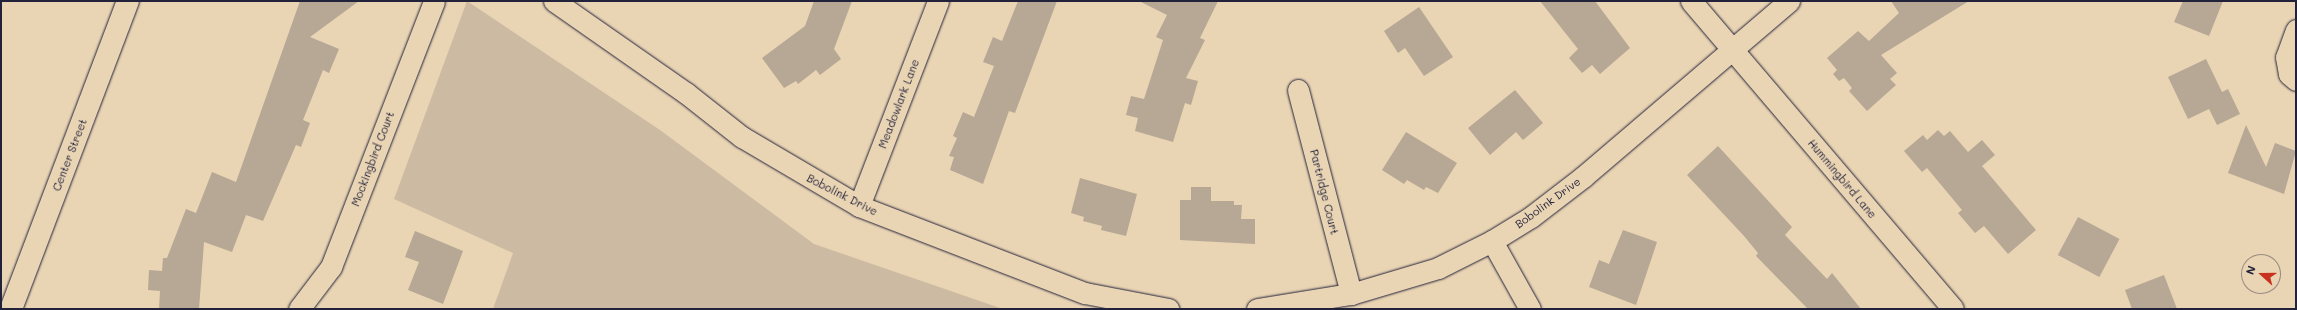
<!DOCTYPE html>
<style>
body{margin:0}
#map{position:relative;width:2297px;height:310px;overflow:hidden;background:#e9d4b3;font-family:Mali,sans-serif}
div>[style]{position:absolute}
.green>*{inset:0;background:#ccbaa2}
.building>*{inset:0;background:#b7a795;transform-origin:0 0}
.roads{filter:drop-shadow(0 0 1px #22223b) drop-shadow(0 0 1px #22223b)}
.street>*{height:21px;margin:-10.5px;padding:0 10.5px;transform-origin:10.5px;border-radius:10.5px;background:#e9d4b3}
.secondary>*{height:22px;margin:-11px;padding:0 11px;transform-origin:11px;border-radius:11px;background:#e9d4b3}
span{translate:-50% -50%;white-space:nowrap;text-align:center;line-height:1.15;-webkit-text-stroke:3.5px #e9d4b3;paint-order:stroke}
.street-label{font-size:11px;color:#22223b}
.frame{position:absolute;inset:0;border:2px solid #22223b;pointer-events:none}
.north{position:absolute;left:2241px;top:254px;width:40px;height:40px;box-sizing:border-box;background:#e9d4b3;border:1px solid #998d83;border-radius:50%;rotate:291deg;font-size:11px;font-weight:700;line-height:16px;text-align:center;color:#22223b}
.north::after{content:'';display:block;margin:auto;width:14px;height:18px;background:#c8321e;clip-path:polygon(50% 0,100% 100%,50% 72%,0 100%)}
</style>
<div id="map">
<div class="green">
<div style="clip-path:polygon(467px 1px,660px 130px,814px 244px,1003px 309px,493px 309px,513px 253px,394px 199px)"></div>
</div>
<div class="building">
<div style="clip-path:polygon(300px 1px,359px 1px,310px 37px,339px 49px,329px 73px,323px 70px,303px 120px,310px 123px,301px 147px,296px 145px,263px 221px,246px 215px,232px 252px,204px 242px,199px 309px,159px 309px,160px 291px,148px 290px,149px 270px,162px 271px,163px 258px,167px 258px,186px 209px,196px 213px,212px 172px,236px 182px)"></div>
<div style="clip-path:polygon(814px 1px,852px 1px,834px 49px,841px 59px,820px 75px,816px 70px,798px 84px,796px 81px,784px 88px,762px 58px,805px 26px)"></div>
<div style="clip-path:polygon(1018px 1px,1057px 1px,1015px 113px,1009px 111px,983px 184px,950px 170px,954px 157px,949px 156px,957px 138px,953px 136px,963px 112px,974px 117px,994px 66px,983px 62px,993px 37px,1002px 41px)"></div>
<div style="clip-path:polygon(1139px 1px,1218px 1px,1200px 38px,1205px 40px,1186px 78px,1198px 81px,1191px 105px,1185px 103px,1173px 142px,1135px 131px,1138px 118px,1126px 115px,1131px 96px,1144px 99px,1163px 40px,1156px 37px,1167px 15px)"></div>
<div style="clip-path:polygon(1540px 1px,1595px 1px,1630px 48px,1600px 74px,1592px 65px,1582px 73px,1569px 58px,1578px 49px)"></div>
<div style="clip-path:polygon(1891px 1px,1969px 1px,1881px 55px,1897px 73px,1890px 79px,1896px 85px,1867px 111px,1849px 91px,1852px 88px,1844px 78px,1839px 81px,1833px 74px,1837px 70px,1827px 58px,1858px 31px,1869px 41px,1899px 13px)"></div>
<div style="clip-path:polygon(2183px 1px,2223px 1px,2209px 36px,2174px 22px)"></div>
<div style="clip-path:polygon(1419px 7px,1453px 57px,1424px 76px,1405px 48px,1398px 53px,1384px 31px)"></div>
<div style="clip-path:polygon(2206px 59px,2222px 92px,2228px 89px,2240px 114px,2217px 125px,2209px 109px,2188px 119px,2168px 77px)"></div>
<div style="clip-path:polygon(1515px 90px,1543px 123px,1523px 140px,1516px 132px,1490px 155px,1468px 128px)"></div>
<div style="clip-path:polygon(2246px 125px,2266px 167px,2275px 143px,2296px 151px,2284px 194px,2228px 173px)"></div>
<div style="clip-path:polygon(1938px 130px,1944px 136px,1950px 131px,1968px 152px,1982px 140px,1995px 155px,1982px 166px,2036px 230px,2008px 254px,1984px 226px,1975px 233px,1958px 213px,1962px 210px,1927px 168px,1922px 172px,1904px 151px,1923px 135px,1927px 140px)"></div>
<div style="clip-path:polygon(1406px 132px,1457px 163px,1438px 193px,1426px 187px,1424px 190px,1407px 180px,1404px 184px,1382px 170px)"></div>
<div style="clip-path:polygon(1718px 146px,1792px 227px,1785px 235px,1827px 279px,1832px 273px,1861px 309px,1808px 309px,1756px 256px,1758px 253px,1744px 236px,1687px 175px)"></div>
<div style="clip-path:polygon(1080px 178px,1137px 194px,1126px 236px,1101px 230px,1102px 226px,1083px 221px,1084px 217px,1071px 213px)"></div>
<div style="clip-path:polygon(1191px 187px,1211px 187px,1211px 201px,1234px 201px,1234px 205px,1242px 205px,1241px 219px,1255px 219px,1255px 244px,1180px 240px,1180px 200px,1191px 200px)"></div>
<div style="left:2078px;top:217px;width:47px;height:43px;rotate:28deg"></div>
<div style="clip-path:polygon(1623px 230px,1657px 242px,1636px 305px,1589px 287px,1599px 260px,1609px 264px)"></div>
<div style="clip-path:polygon(415px 231px,463px 251px,443px 304px,408px 290px,419px 262px,405px 257px)"></div>
<div style="clip-path:polygon(2164px 275px,2177px 309px,2132px 309px,2125px 290px)"></div>
</div>
<div class="roads">
<div class="street">
<div style="left:554px;top:1px;width:161px;rotate:34.9deg"></div>
<div style="left:686px;top:93px;width:71px;rotate:38.2deg"></div>
<div style="left:742px;top:137px;width:136px;rotate:30.5deg"></div>
<div style="left:859px;top:206px;width:242px;rotate:21.1deg"></div>
<div style="left:1085px;top:293px;width:85px;rotate:10.9deg"></div>
<div style="left:1691px;top:1px;width:404px;rotate:49.6deg"></div>
<div style="left:2296px;top:30px;width:29px;rotate:110deg"></div>
<div style="left:2286px;top:57px;width:17px;rotate:80deg"></div>
<div style="left:2289px;top:74px;width:9px;rotate:41deg"></div>
<div style="left:1298px;top:90px;width:211px;rotate:75.4deg"></div>
<div style="left:859px;top:206px;width:220px;rotate:-68.9deg"></div>
<div style="left:1492px;top:241px;width:78px;rotate:60.8deg"></div>
<div style="left:299px;top:309px;width:53px;rotate:-52.7deg"></div>
<div style="left:331px;top:267px;width:285px;rotate:-68.8deg"></div>
<div style="left:1257px;top:309px;width:95px;rotate:-9.1deg"></div>
<div style="left:1351px;top:294px;width:91px;rotate:-16.6deg"></div>
<div style="left:1438px;top:268px;width:60px;rotate:-26.6deg"></div>
<div style="left:1492px;top:241px;width:46px;rotate:-31.6deg"></div>
<div style="left:1531px;top:217px;width:66px;rotate:-37.6deg"></div>
<div style="left:1583px;top:177px;width:271px;rotate:-40.5deg"></div>
</div>
<div class="secondary">
<div style="left:11px;top:309px;width:329px;rotate:-69.2deg"></div>
</div>
</div>
<div class="street-label">
<span style="left:899px;top:104px;rotate:-69deg">Meadowlark Lane</span>
<span style="left:70px;top:155px;rotate:-69deg">Center Street</span>
<span style="left:373px;top:159px;rotate:-69deg">Mockingbird Court</span>
<span style="left:1842px;top:179px;rotate:50deg">Hummingbird Lane</span>
<span style="left:1324px;top:192px;rotate:76deg">Partridge Court</span>
<span style="left:842px;top:195px;rotate:27deg">Bobolink Drive</span>
<span style="left:1548px;top:203px;rotate:-36deg">Bobolink Drive</span>
</div>
<div class="frame"></div>
<div class="north">N</div>
</div>
